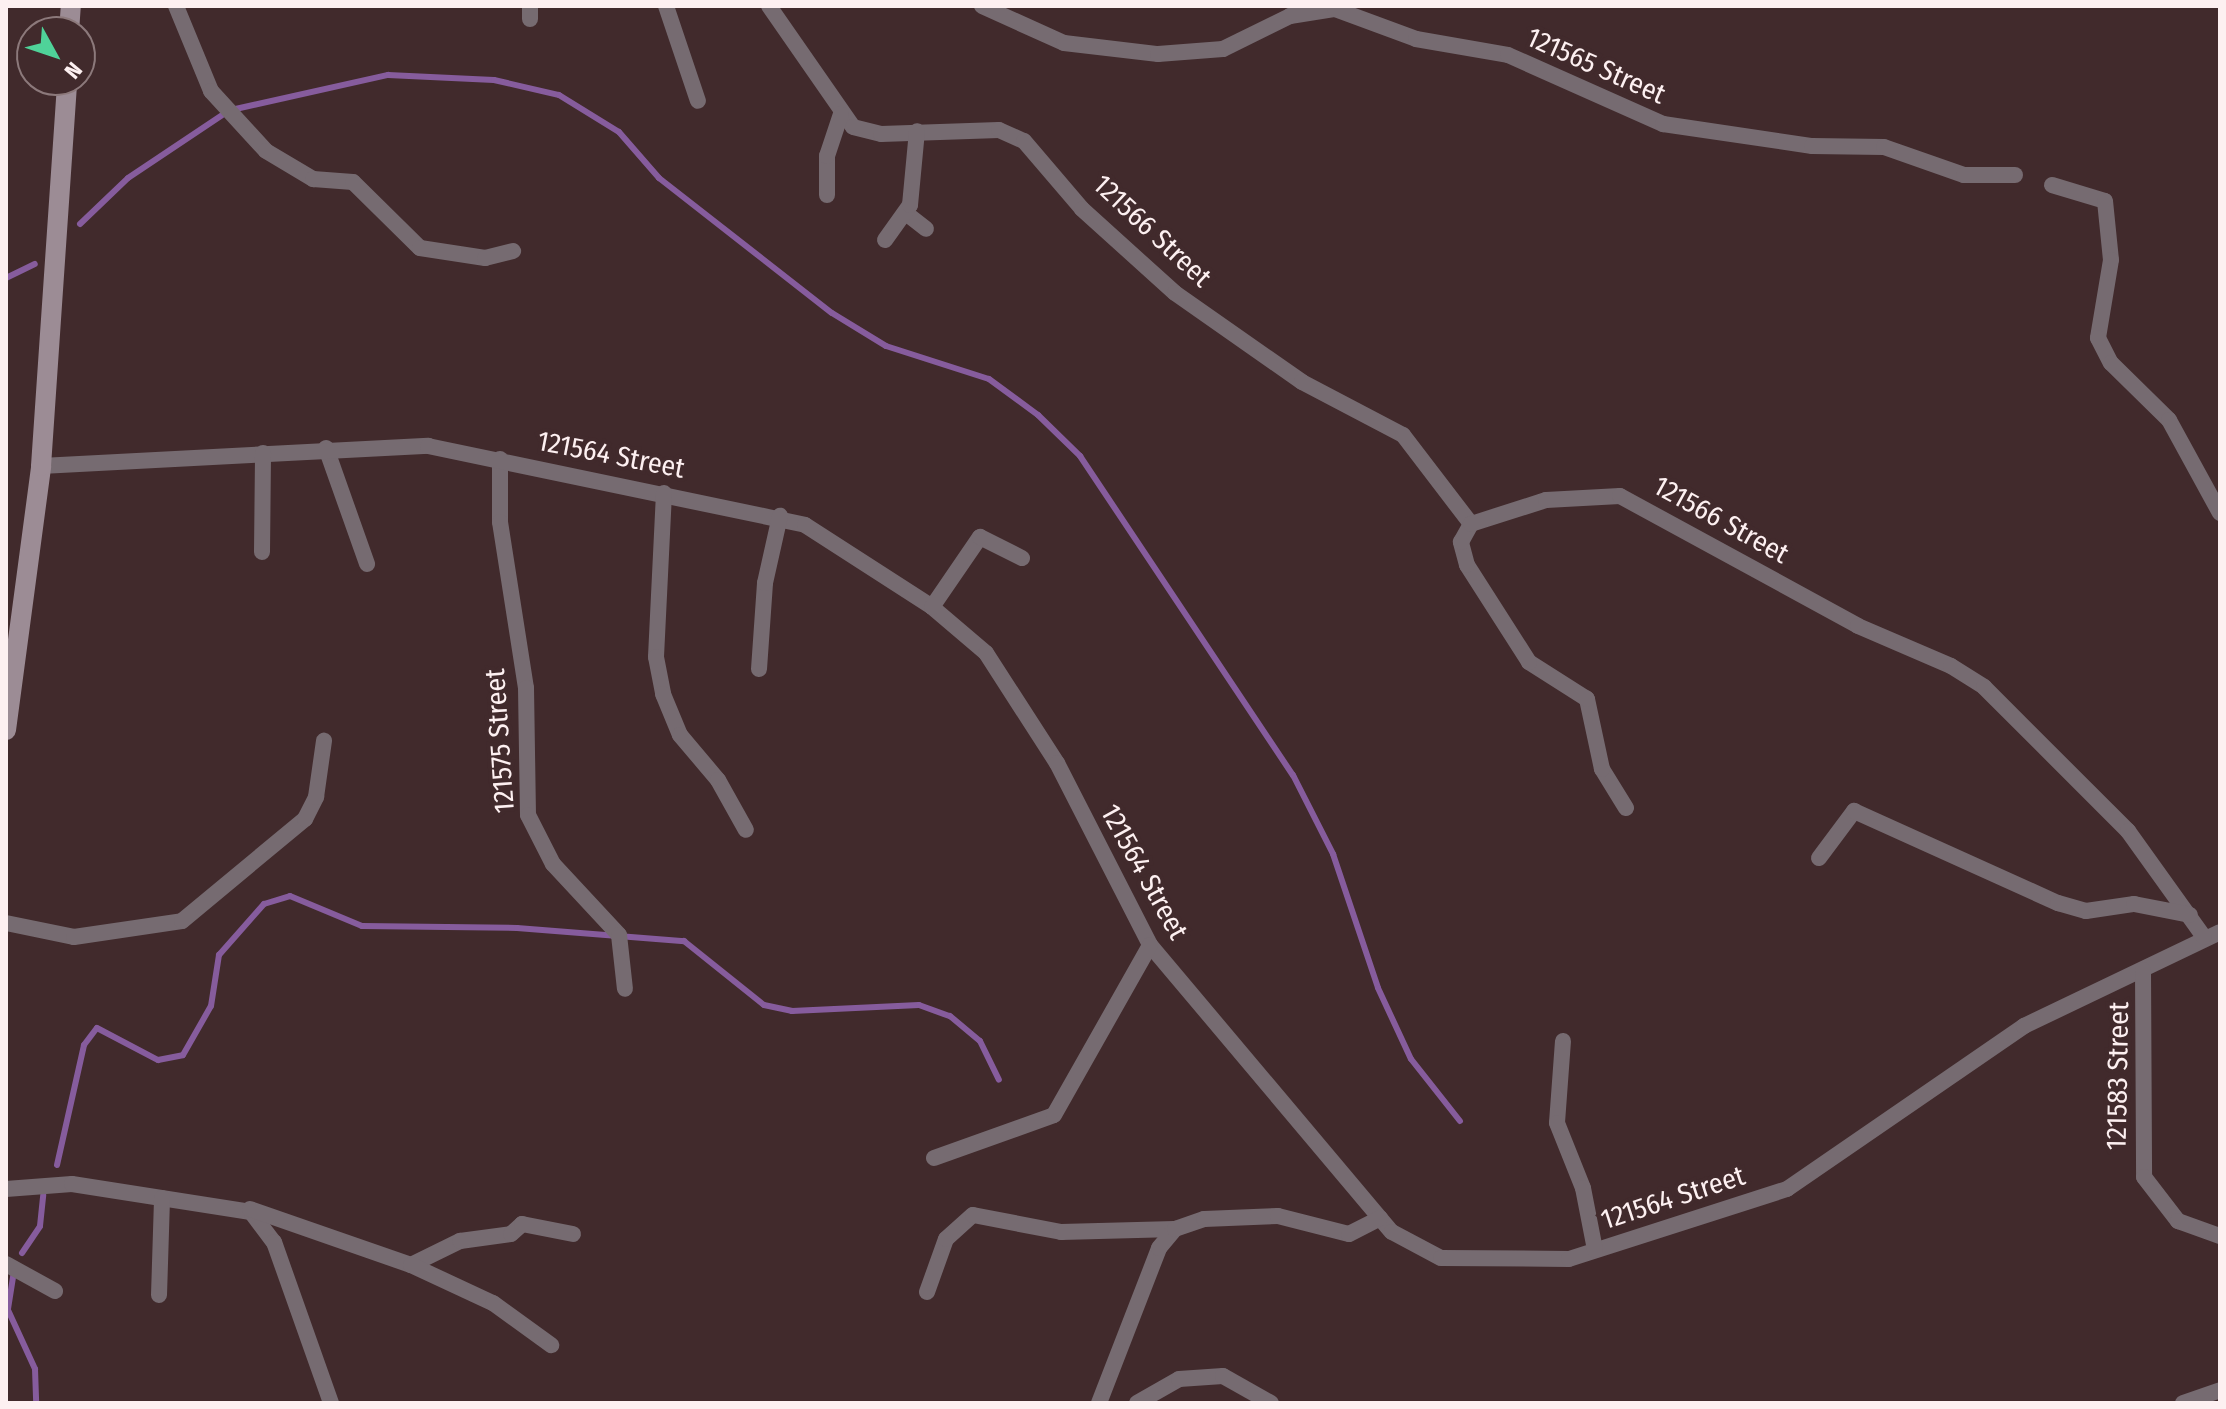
<!DOCTYPE html>
<style>
body{margin:0}
#map{position:relative;width:2226px;height:1409px;overflow:hidden;background:#412a2c;font-family:"Fira Sans Condensed",sans-serif}
div>[style]{position:absolute}
.stream>*{height:6px;margin:-3px;padding:0 3px;transform-origin:3px;border-radius:3px;background:#865c9d}
.street>*{height:16px;margin:-8px;padding:0 8px;transform-origin:8px;border-radius:8px;background:#766b71}
.secondary>*{height:20px;margin:-10px;padding:0 10px;transform-origin:10px;border-radius:10px;background:#9c8c95}
span{translate:-50% -50%;white-space:nowrap;text-align:center;line-height:1.15;-webkit-text-stroke:8px #412a2c;paint-order:stroke}
.street-label{font-size:28px;color:#fdf0f1}
.frame{position:absolute;inset:0;border:8px solid #fdf0f1;pointer-events:none}
.north{position:absolute;left:16px;top:16px;width:80px;height:80px;box-sizing:border-box;background:#412a2c;border:2px solid #8c797b;border-radius:50%;rotate:130deg;font-size:22px;font-weight:700;line-height:32px;text-align:center;color:#fdf0f1}
.north::after{content:'';display:block;margin:auto;width:28px;height:36px;background:#4fd399;clip-path:polygon(50% 0,100% 100%,50% 72%,0 100%)}
</style>
<div id="map">
<div class="stream">
<div style="left:231px;top:110px;width:161px;rotate:-12.6deg"></div>
<div style="left:388px;top:75px;width:106px;rotate:2.7deg"></div>
<div style="left:494px;top:80px;width:67px;rotate:13deg"></div>
<div style="left:559px;top:95px;width:70px;rotate:31.7deg"></div>
<div style="left:619px;top:132px;width:61px;rotate:49deg"></div>
<div style="left:659px;top:178px;width:219px;rotate:38deg"></div>
<div style="left:832px;top:313px;width:63px;rotate:31.4deg"></div>
<div style="left:886px;top:346px;width:108px;rotate:17.8deg"></div>
<div style="left:989px;top:379px;width:61px;rotate:36.3deg"></div>
<div style="left:1038px;top:415px;width:59px;rotate:44.3deg"></div>
<div style="left:1080px;top:456px;width:384px;rotate:56.3deg"></div>
<div style="left:1293px;top:775px;width:89px;rotate:63.1deg"></div>
<div style="left:1333px;top:854px;width:141px;rotate:71.4deg"></div>
<div style="left:1378px;top:988px;width:78px;rotate:65.1deg"></div>
<div style="left:1411px;top:1059px;width:79px;rotate:51.7deg"></div>
<div style="left:80px;top:224px;width:66px;rotate:-43.8deg"></div>
<div style="left:128px;top:178px;width:113px;rotate:-33.8deg"></div>
<div style="left:6px;top:278px;width:32px;rotate:-26deg"></div>
<div style="left:57px;top:1165px;width:123px;rotate:-77.3deg"></div>
<div style="left:84px;top:1045px;width:21px;rotate:-53deg"></div>
<div style="left:97px;top:1028px;width:69px;rotate:27.7deg"></div>
<div style="left:158px;top:1060px;width:25px;rotate:-11deg"></div>
<div style="left:183px;top:1055px;width:56px;rotate:-60.3deg"></div>
<div style="left:211px;top:1006px;width:52px;rotate:-81.1deg"></div>
<div style="left:219px;top:955px;width:68px;rotate:-48.6deg"></div>
<div style="left:264px;top:904px;width:27px;rotate:-17deg"></div>
<div style="left:290px;top:896px;width:78px;rotate:22.6deg"></div>
<div style="left:362px;top:926px;width:155px;rotate:0.7deg"></div>
<div style="left:517px;top:928px;width:168px;rotate:4.5deg"></div>
<div style="left:684px;top:941px;width:102px;rotate:38.7deg"></div>
<div style="left:764px;top:1005px;width:29px;rotate:12deg"></div>
<div style="left:792px;top:1011px;width:127px;rotate:-2.7deg"></div>
<div style="left:919px;top:1005px;width:33px;rotate:20deg"></div>
<div style="left:950px;top:1016px;width:39px;rotate:40deg"></div>
<div style="left:980px;top:1041px;width:43px;rotate:64deg"></div>
<div style="left:22px;top:1253px;width:32px;rotate:-56deg"></div>
<div style="left:40px;top:1226px;width:31px;rotate:-84deg"></div>
<div style="left:14px;top:1271px;width:39px;rotate:99deg"></div>
<div style="left:8px;top:1310px;width:65px;rotate:65.4deg"></div>
<div style="left:35px;top:1369px;width:34px;rotate:88deg"></div>
</div>
<div class="street">
<div style="left:176px;top:6px;width:92px;rotate:67.6deg"></div>
<div style="left:211px;top:91px;width:81px;rotate:47.5deg"></div>
<div style="left:266px;top:151px;width:55px;rotate:30.8deg"></div>
<div style="left:313px;top:179px;width:40px;rotate:4.3deg"></div>
<div style="left:353px;top:182px;width:94px;rotate:44.6deg"></div>
<div style="left:420px;top:248px;width:66px;rotate:8.7deg"></div>
<div style="left:485px;top:258px;width:29px;rotate:-14deg"></div>
<div style="left:666px;top:6px;width:100px;rotate:71.4deg"></div>
<div style="left:769px;top:6px;width:147px;rotate:55.2deg"></div>
<div style="left:853px;top:127px;width:29px;rotate:14deg"></div>
<div style="left:881px;top:134px;width:118px;rotate:-1.9deg"></div>
<div style="left:999px;top:130px;width:27px;rotate:24deg"></div>
<div style="left:1024px;top:141px;width:89px;rotate:49.5deg"></div>
<div style="left:1082px;top:209px;width:125px;rotate:42.1deg"></div>
<div style="left:1175px;top:293px;width:155px;rotate:35deg"></div>
<div style="left:1302px;top:382px;width:114px;rotate:27.7deg"></div>
<div style="left:1403px;top:435px;width:112px;rotate:52.6deg"></div>
<div style="left:982px;top:6px;width:90px;rotate:24.3deg"></div>
<div style="left:1064px;top:43px;width:95px;rotate:6.7deg"></div>
<div style="left:1158px;top:54px;width:65px;rotate:-4.4deg"></div>
<div style="left:1223px;top:49px;width:75px;rotate:-26.2deg"></div>
<div style="left:1290px;top:16px;width:46px;rotate:-8.8deg"></div>
<div style="left:1335px;top:9px;width:86px;rotate:20.3deg"></div>
<div style="left:1416px;top:39px;width:93px;rotate:9.9deg"></div>
<div style="left:1508px;top:55px;width:170px;rotate:24deg"></div>
<div style="left:1663px;top:124px;width:151px;rotate:8.4deg"></div>
<div style="left:1812px;top:146px;width:72px;rotate:0.8deg"></div>
<div style="left:1884px;top:147px;width:85px;rotate:19.3deg"></div>
<div style="left:1964px;top:175px;width:51px"></div>
<div style="left:530px;top:19px;width:13px;rotate:-90deg"></div>
<div style="left:2052px;top:185px;width:55px;rotate:16.8deg"></div>
<div style="left:2105px;top:201px;width:59px;rotate:84.2deg"></div>
<div style="left:2111px;top:260px;width:79px;rotate:99.5deg"></div>
<div style="left:2098px;top:338px;width:28px;rotate:63deg"></div>
<div style="left:2111px;top:363px;width:81px;rotate:44.5deg"></div>
<div style="left:2169px;top:420px;width:106px;rotate:61.3deg"></div>
<div style="left:827px;top:195px;width:39px;rotate:-90deg"></div>
<div style="left:827px;top:156px;width:44px;rotate:-71.6deg"></div>
<div style="left:907px;top:214px;width:24px;rotate:38deg"></div>
<div style="left:885px;top:240px;width:43px;rotate:-54.5deg"></div>
<div style="left:910px;top:205px;width:74px;rotate:-84.6deg"></div>
<div style="left:326px;top:448px;width:123px;rotate:70.5deg"></div>
<div style="left:500px;top:459px;width:63px;rotate:90deg"></div>
<div style="left:500px;top:522px;width:168px;rotate:81.1deg"></div>
<div style="left:526px;top:688px;width:127px;rotate:89.1deg"></div>
<div style="left:528px;top:815px;width:55px;rotate:63deg"></div>
<div style="left:553px;top:864px;width:97px;rotate:47.1deg"></div>
<div style="left:619px;top:935px;width:54px;rotate:83.7deg"></div>
<div style="left:41px;top:466px;width:388px;rotate:-3deg"></div>
<div style="left:428px;top:446px;width:385px;rotate:11.8deg"></div>
<div style="left:805px;top:525px;width:151px;rotate:32.8deg"></div>
<div style="left:932px;top:607px;width:71px;rotate:40.4deg"></div>
<div style="left:986px;top:653px;width:131px;rotate:57.2deg"></div>
<div style="left:1057px;top:763px;width:204px;rotate:62.9deg"></div>
<div style="left:1150px;top:945px;width:375px;rotate:49.9deg"></div>
<div style="left:1392px;top:1232px;width:55px;rotate:28deg"></div>
<div style="left:1441px;top:1258px;width:128px;rotate:0.4deg"></div>
<div style="left:1569px;top:1259px;width:229px;rotate:-17.8deg"></div>
<div style="left:1787px;top:1189px;width:288px;rotate:-34.5deg"></div>
<div style="left:2024px;top:1026px;width:217px;rotate:-25.6deg"></div>
<div style="left:664px;top:493px;width:164px;rotate:92.8deg"></div>
<div style="left:656px;top:657px;width:38px;rotate:79deg"></div>
<div style="left:663px;top:694px;width:44px;rotate:67.5deg"></div>
<div style="left:680px;top:735px;width:59px;rotate:49.8deg"></div>
<div style="left:718px;top:780px;width:57px;rotate:60.8deg"></div>
<div style="left:262px;top:552px;width:99px;rotate:-89.4deg"></div>
<div style="left:932px;top:607px;width:85px;rotate:-55.6deg"></div>
<div style="left:980px;top:537px;width:47px;rotate:26.6deg"></div>
<div style="left:759px;top:669px;width:86px;rotate:-86deg"></div>
<div style="left:765px;top:583px;width:69px;rotate:-77.4deg"></div>
<div style="left:1626px;top:808px;width:46px;rotate:-121.6deg"></div>
<div style="left:1602px;top:769px;width:72px;rotate:-102.1deg"></div>
<div style="left:1587px;top:699px;width:69px;rotate:-147.5deg"></div>
<div style="left:1529px;top:662px;width:115px;rotate:-122.6deg"></div>
<div style="left:1467px;top:565px;width:24px;rotate:-105deg"></div>
<div style="left:1461px;top:542px;width:21px;rotate:-61deg"></div>
<div style="left:1471px;top:524px;width:79px;rotate:-17.7deg"></div>
<div style="left:1546px;top:500px;width:74px;rotate:-3.1deg"></div>
<div style="left:1620px;top:496px;width:271px;rotate:28.6deg"></div>
<div style="left:1858px;top:626px;width:101px;rotate:23.3deg"></div>
<div style="left:1951px;top:666px;width:39px;rotate:32deg"></div>
<div style="left:1984px;top:687px;width:204px;rotate:45deg"></div>
<div style="left:2128px;top:831px;width:130px;rotate:54.4deg"></div>
<div style="left:1819px;top:858px;width:59px;rotate:-53.3deg"></div>
<div style="left:1854px;top:811px;width:224px;rotate:24.3deg"></div>
<div style="left:2058px;top:903px;width:29px;rotate:16deg"></div>
<div style="left:2086px;top:911px;width:49px;rotate:-8.3deg"></div>
<div style="left:2134px;top:904px;width:57px;rotate:11.1deg"></div>
<div style="left:6px;top:923px;width:69px;rotate:11.6deg"></div>
<div style="left:74px;top:937px;width:109px;rotate:-8.4deg"></div>
<div style="left:182px;top:921px;width:160px;rotate:-39.7deg"></div>
<div style="left:305px;top:819px;width:25px;rotate:-63deg"></div>
<div style="left:316px;top:797px;width:57px;rotate:-81.9deg"></div>
<div style="left:2143px;top:970px;width:207px;rotate:89.7deg"></div>
<div style="left:2144px;top:1177px;width:56px;rotate:52.3deg"></div>
<div style="left:2178px;top:1221px;width:45px;rotate:19.7deg"></div>
<div style="left:1563px;top:1041px;width:82px;rotate:94.2deg"></div>
<div style="left:1557px;top:1123px;width:70px;rotate:68.2deg"></div>
<div style="left:1583px;top:1188px;width:63px;rotate:79deg"></div>
<div style="left:934px;top:1158px;width:127px;rotate:-19.7deg"></div>
<div style="left:1054px;top:1115px;width:195px;rotate:-60.5deg"></div>
<div style="left:6px;top:1189px;width:66px;rotate:-4.3deg"></div>
<div style="left:72px;top:1184px;width:181px;rotate:8.9deg"></div>
<div style="left:251px;top:1212px;width:38px;rotate:53deg"></div>
<div style="left:274px;top:1242px;width:171px;rotate:70.5deg"></div>
<div style="left:250px;top:1209px;width:170px;rotate:19.2deg"></div>
<div style="left:411px;top:1265px;width:55px;rotate:-26.1deg"></div>
<div style="left:460px;top:1241px;width:51px;rotate:-7.8deg"></div>
<div style="left:511px;top:1234px;width:15px;rotate:-42deg"></div>
<div style="left:522px;top:1224px;width:52px;rotate:11.1deg"></div>
<div style="left:6px;top:1264px;width:56px;rotate:28.9deg"></div>
<div style="left:411px;top:1265px;width:90px;rotate:24.9deg"></div>
<div style="left:493px;top:1303px;width:72px;rotate:35.9deg"></div>
<div style="left:927px;top:1292px;width:56px;rotate:-70.3deg"></div>
<div style="left:946px;top:1239px;width:36px;rotate:-42deg"></div>
<div style="left:973px;top:1215px;width:90px;rotate:10.9deg"></div>
<div style="left:1061px;top:1232px;width:114px;rotate:-1.5deg"></div>
<div style="left:159px;top:1295px;width:97px;rotate:-88.2deg"></div>
<div style="left:1099px;top:1403px;width:166px;rotate:-68.8deg"></div>
<div style="left:1159px;top:1248px;width:25px;rotate:-50deg"></div>
<div style="left:1175px;top:1229px;width:31px;rotate:-19deg"></div>
<div style="left:1204px;top:1219px;width:74px;rotate:-2.3deg"></div>
<div style="left:1278px;top:1216px;width:73px;rotate:14.2deg"></div>
<div style="left:1349px;top:1234px;width:35px;rotate:-27deg"></div>
<div style="left:1137px;top:1403px;width:48px;rotate:-29.7deg"></div>
<div style="left:1179px;top:1379px;width:44px;rotate:-3.9deg"></div>
<div style="left:1223px;top:1376px;width:55px;rotate:29.4deg"></div>
<div style="left:2183px;top:1403px;width:39px;rotate:-19deg"></div>
</div>
<div class="secondary">
<div style="left:69px;top:32px;width:26px;rotate:-86deg"></div>
<div style="left:6px;top:730px;width:266px;rotate:-82.4deg"></div>
<div style="left:41px;top:466px;width:387px;rotate:-86.1deg"></div>
</div>
<div class="street-label">
<span style="left:1596px;top:66px;rotate:24deg">121565 Street</span>
<span style="left:1152px;top:231px;rotate:43deg">121566 Street</span>
<span style="left:611px;top:455px;rotate:11deg">121564 Street</span>
<span style="left:1721px;top:520px;rotate:29deg">121566 Street</span>
<span style="left:500px;top:741px;rotate:-94deg">121575 Street</span>
<span style="left:1144px;top:872px;rotate:61deg">121564 Street</span>
<span style="left:2118px;top:1076px;rotate:-89deg">121583 Street</span>
<span style="left:1673px;top:1198px;rotate:-18deg">121564 Street</span>
</div>
<div class="frame"></div>
<div class="north">N</div>
</div>
